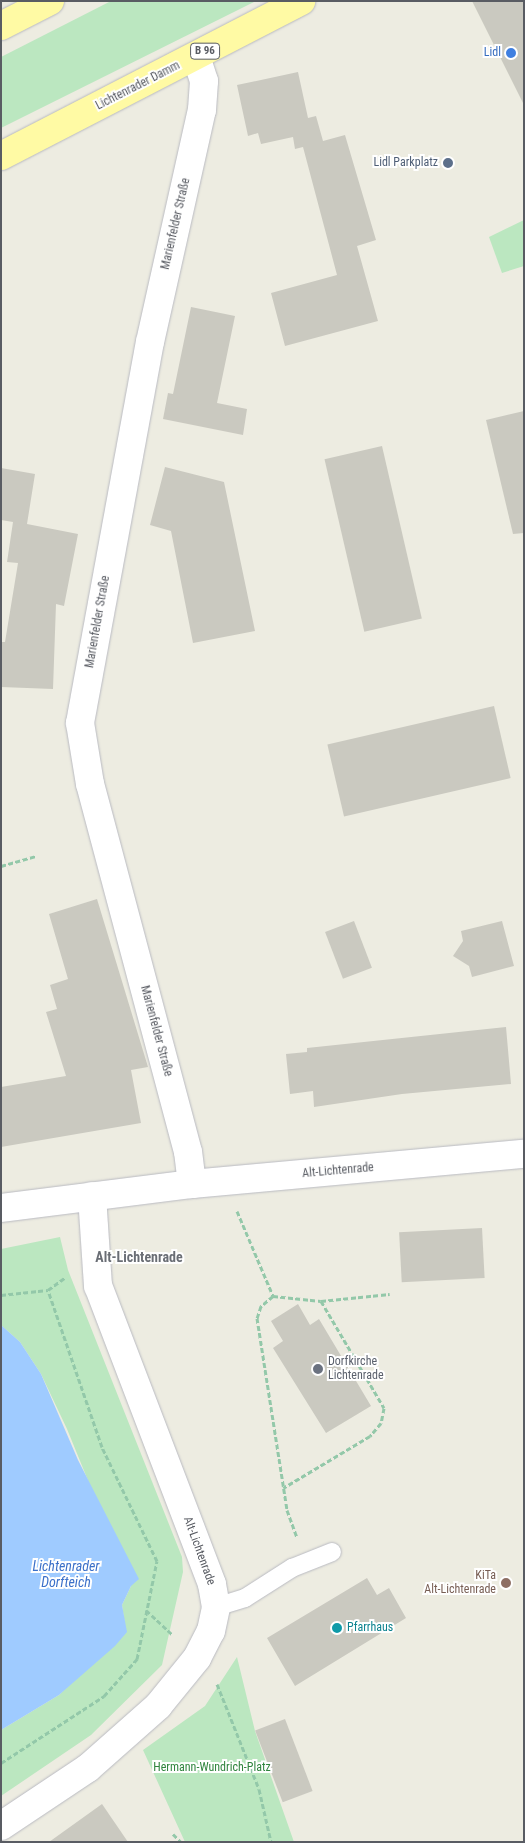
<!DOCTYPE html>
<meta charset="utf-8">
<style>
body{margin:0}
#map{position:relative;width:525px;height:1843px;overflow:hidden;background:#edece1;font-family:"Roboto Condensed",sans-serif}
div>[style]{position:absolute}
.green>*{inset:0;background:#bbe7c0}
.water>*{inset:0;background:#9fcbff}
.building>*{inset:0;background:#cac9c0;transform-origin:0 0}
.path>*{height:3px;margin-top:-1.5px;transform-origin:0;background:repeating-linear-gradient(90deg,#93c8a9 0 5px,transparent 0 7.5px)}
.roads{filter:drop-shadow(0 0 1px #b9bac1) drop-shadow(0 0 1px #b9bac1)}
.lane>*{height:18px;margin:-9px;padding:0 9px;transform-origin:9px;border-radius:9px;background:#fff}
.street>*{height:28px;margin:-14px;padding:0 14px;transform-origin:14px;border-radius:14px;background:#fff}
.primary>*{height:28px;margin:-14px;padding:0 14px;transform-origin:14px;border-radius:14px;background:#fffaa4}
.dots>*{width:14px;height:14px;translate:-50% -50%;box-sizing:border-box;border:2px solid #fff;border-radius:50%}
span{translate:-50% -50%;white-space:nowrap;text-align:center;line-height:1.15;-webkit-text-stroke:4px #fff;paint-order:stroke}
.shield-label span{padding:1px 4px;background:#fff;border:1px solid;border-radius:4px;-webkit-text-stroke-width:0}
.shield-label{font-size:11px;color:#595c63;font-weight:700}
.shop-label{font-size:12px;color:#366cbe}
.right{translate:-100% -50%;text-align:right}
.street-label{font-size:12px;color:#595c63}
.service-label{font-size:12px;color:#4e5e75}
.worship-label{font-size:12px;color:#5b616d}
.left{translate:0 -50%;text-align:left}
.education-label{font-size:12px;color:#785e54}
.culture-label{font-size:12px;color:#0d838f}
.park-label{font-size:12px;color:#2f843d}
.neighbourhood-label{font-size:14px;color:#6a6e75;font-weight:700}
.water-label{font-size:14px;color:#3b70c9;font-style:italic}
.frame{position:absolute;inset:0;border:2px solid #595c63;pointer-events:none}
</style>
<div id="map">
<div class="green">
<div style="clip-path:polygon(111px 1px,256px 1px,1px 128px,1px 57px)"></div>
<div style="clip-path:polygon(524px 220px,524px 266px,502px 273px,489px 237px)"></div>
<div style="clip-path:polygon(60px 1237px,68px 1270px,182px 1557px,183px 1572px,162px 1665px,91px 1735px,1px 1796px,1px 1730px,59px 1695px,126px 1632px,122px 1605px,131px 1586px,67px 1429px,41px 1374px,20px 1342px,1px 1325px,1px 1249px)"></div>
<div style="clip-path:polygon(237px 1657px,255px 1731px,294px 1842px,185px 1842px,143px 1750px,205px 1706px)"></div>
</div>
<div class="water">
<div style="clip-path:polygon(1px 1325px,20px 1342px,41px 1374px,78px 1460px,139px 1579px,131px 1586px,122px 1605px,127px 1632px,115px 1646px,59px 1695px,1px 1730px)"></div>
</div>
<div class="building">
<div style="clip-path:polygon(472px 1px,524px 1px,524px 105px)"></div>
<div style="clip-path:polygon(298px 72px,308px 118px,316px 116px,323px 141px,345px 135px,376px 240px,357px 246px,378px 321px,285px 346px,271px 293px,337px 275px,303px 147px,295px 149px,293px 137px,261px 144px,258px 133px,248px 136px,237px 85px)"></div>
<div style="clip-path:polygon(191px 307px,235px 316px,217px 403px,247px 409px,243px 435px,163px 419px,168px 393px,173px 394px)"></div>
<div style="clip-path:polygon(524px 411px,524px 533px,513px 534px,486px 420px)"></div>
<div style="left:382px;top:446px;width:177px;height:59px;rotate:77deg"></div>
<div style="clip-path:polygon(165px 467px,224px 482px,255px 631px,193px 643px,171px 531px,150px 525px)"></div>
<div style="clip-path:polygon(1px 468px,35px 474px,27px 524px,78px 534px,64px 606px,56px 604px,53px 689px,1px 687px,1px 642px,5px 642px,18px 563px,7px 562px,13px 522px,1px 520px)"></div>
<div style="left:494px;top:706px;width:74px;height:171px;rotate:77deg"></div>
<div style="clip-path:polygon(97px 899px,148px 1067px,131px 1070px,141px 1123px,1px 1147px,1px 1087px,66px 1076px,46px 1012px,57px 1009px,50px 985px,68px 979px,49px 914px)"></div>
<div style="left:354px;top:921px;width:50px;height:31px;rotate:69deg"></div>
<div style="clip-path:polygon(502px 921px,514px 966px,472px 977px,469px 966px,453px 956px,463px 941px,461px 931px)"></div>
<div style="clip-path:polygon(506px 1027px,511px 1084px,402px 1094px,314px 1107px,313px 1091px,290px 1094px,286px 1054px,307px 1052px,307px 1048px)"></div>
<div style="left:482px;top:1228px;width:50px;height:83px;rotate:87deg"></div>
<div style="clip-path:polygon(298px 1304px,310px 1325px,319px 1319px,371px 1406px,326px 1433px,273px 1348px,283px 1341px,271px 1321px)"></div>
<div style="clip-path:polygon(367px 1578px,377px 1595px,389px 1588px,406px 1618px,295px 1686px,267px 1638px)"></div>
<div style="left:285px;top:1719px;width:77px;height:32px;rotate:69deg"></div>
<div style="clip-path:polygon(102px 1804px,128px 1842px,49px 1842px)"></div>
</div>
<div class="path">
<div style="left:1px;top:866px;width:36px;rotate:-16deg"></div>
<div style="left:237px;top:1211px;width:92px;rotate:67deg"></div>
<div style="left:273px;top:1296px;width:16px;rotate:140deg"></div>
<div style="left:261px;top:1306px;width:13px;rotate:108deg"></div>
<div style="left:257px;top:1318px;width:194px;rotate:81.1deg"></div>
<div style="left:287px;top:1510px;width:29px;rotate:70deg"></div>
<div style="left:1px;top:1295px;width:47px;rotate:-6.1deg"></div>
<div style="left:48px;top:1290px;width:22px;rotate:-36deg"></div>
<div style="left:273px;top:1296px;width:48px;rotate:5.9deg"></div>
<div style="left:321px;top:1301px;width:124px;rotate:59.5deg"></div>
<div style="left:384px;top:1408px;width:15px;rotate:101deg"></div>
<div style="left:381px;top:1423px;width:17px;rotate:130deg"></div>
<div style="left:370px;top:1436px;width:101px;rotate:149.1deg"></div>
<div style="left:321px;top:1301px;width:69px;rotate:-5.8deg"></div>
<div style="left:146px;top:1610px;width:37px;rotate:43deg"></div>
<div style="left:217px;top:1684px;width:113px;rotate:68.2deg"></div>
<div style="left:259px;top:1789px;width:54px;rotate:77.2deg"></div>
<div style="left:1px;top:1763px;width:123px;rotate:-33deg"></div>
<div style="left:104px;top:1696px;width:50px;rotate:-48.3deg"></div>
<div style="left:137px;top:1659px;width:100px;rotate:-78.5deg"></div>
<div style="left:157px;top:1561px;width:127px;rotate:-115.8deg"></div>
<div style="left:102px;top:1447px;width:166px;rotate:-109deg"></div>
<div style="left:173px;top:1834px;width:11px;rotate:45deg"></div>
</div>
<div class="roads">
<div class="lane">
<div style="left:216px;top:1607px;width:30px;rotate:-17deg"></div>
<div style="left:245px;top:1598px;width:56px;rotate:-32.6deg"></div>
<div style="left:292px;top:1568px;width:43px;rotate:-21.8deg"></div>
</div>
<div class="street">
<div style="left:192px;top:1184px;width:32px;rotate:-97deg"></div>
<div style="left:188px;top:1152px;width:381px;rotate:-104.9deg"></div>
<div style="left:90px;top:784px;width:62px;rotate:-99.3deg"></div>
<div style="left:80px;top:723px;width:387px;rotate:-79.6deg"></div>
<div style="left:150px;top:342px;width:238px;rotate:-77.4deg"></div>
<div style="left:202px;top:110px;width:29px;rotate:-86deg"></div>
<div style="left:204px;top:81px;width:26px;rotate:-108deg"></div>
<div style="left:1px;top:1208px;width:193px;rotate:-7.2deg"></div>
<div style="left:192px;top:1184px;width:333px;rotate:-5.2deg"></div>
<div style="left:1px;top:1826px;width:105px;rotate:-33.7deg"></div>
<div style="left:88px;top:1768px;width:94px;rotate:-41.5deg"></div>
<div style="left:158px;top:1706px;width:62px;rotate:-50.9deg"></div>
<div style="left:197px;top:1658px;width:30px;rotate:-63deg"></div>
<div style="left:211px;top:1631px;width:25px;rotate:-78deg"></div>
<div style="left:216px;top:1607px;width:23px;rotate:-100deg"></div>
<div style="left:212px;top:1584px;width:319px;rotate:-110.9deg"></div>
<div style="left:98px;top:1286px;width:90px;rotate:-93.8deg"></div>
</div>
<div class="primary">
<div style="left:1px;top:26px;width:55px;rotate:-27deg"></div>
<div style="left:1px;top:156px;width:338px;rotate:-27.3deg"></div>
</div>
</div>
<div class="dots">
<div style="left:511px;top:53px;background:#3f7fe0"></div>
<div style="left:448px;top:163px;background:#5c6f8a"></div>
<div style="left:318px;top:1369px;background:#6b7280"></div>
<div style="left:506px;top:1583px;background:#8d6e63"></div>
<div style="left:337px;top:1628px;background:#0f9aa8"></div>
</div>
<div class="shield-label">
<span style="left:205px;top:51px">B 96</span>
</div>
<div class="shop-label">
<span class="right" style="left:501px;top:53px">Lidl</span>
</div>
<div class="street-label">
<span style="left:138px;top:86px;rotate:-27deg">Lichtenrader Damm</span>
<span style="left:176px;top:224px;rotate:-77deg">Marienfelder Straße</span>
<span style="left:98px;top:622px;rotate:-80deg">Marienfelder Straße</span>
<span style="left:156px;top:1031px;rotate:75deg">Marienfelder Straße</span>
<span style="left:338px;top:1171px;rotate:-5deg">Alt-Lichtenrade</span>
<span style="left:199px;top:1551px;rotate:70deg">Alt-Lichtenrade</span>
</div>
<div class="service-label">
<span class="right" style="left:438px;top:163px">Lidl Parkplatz</span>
</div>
<div class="worship-label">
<span class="left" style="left:328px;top:1369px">Dorfkirche<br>Lichtenrade</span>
</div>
<div class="education-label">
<span class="right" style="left:496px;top:1583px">KiTa<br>Alt-Lichtenrade</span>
</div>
<div class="culture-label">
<span class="left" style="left:347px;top:1628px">Pfarrhaus</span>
</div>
<div class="park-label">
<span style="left:212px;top:1768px">Hermann-Wundrich-Platz</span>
</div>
<div class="neighbourhood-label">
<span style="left:139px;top:1257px">Alt-Lichtenrade</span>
</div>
<div class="water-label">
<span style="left:66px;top:1574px">Lichtenrader<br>Dorfteich</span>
</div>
<div class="frame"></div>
</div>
